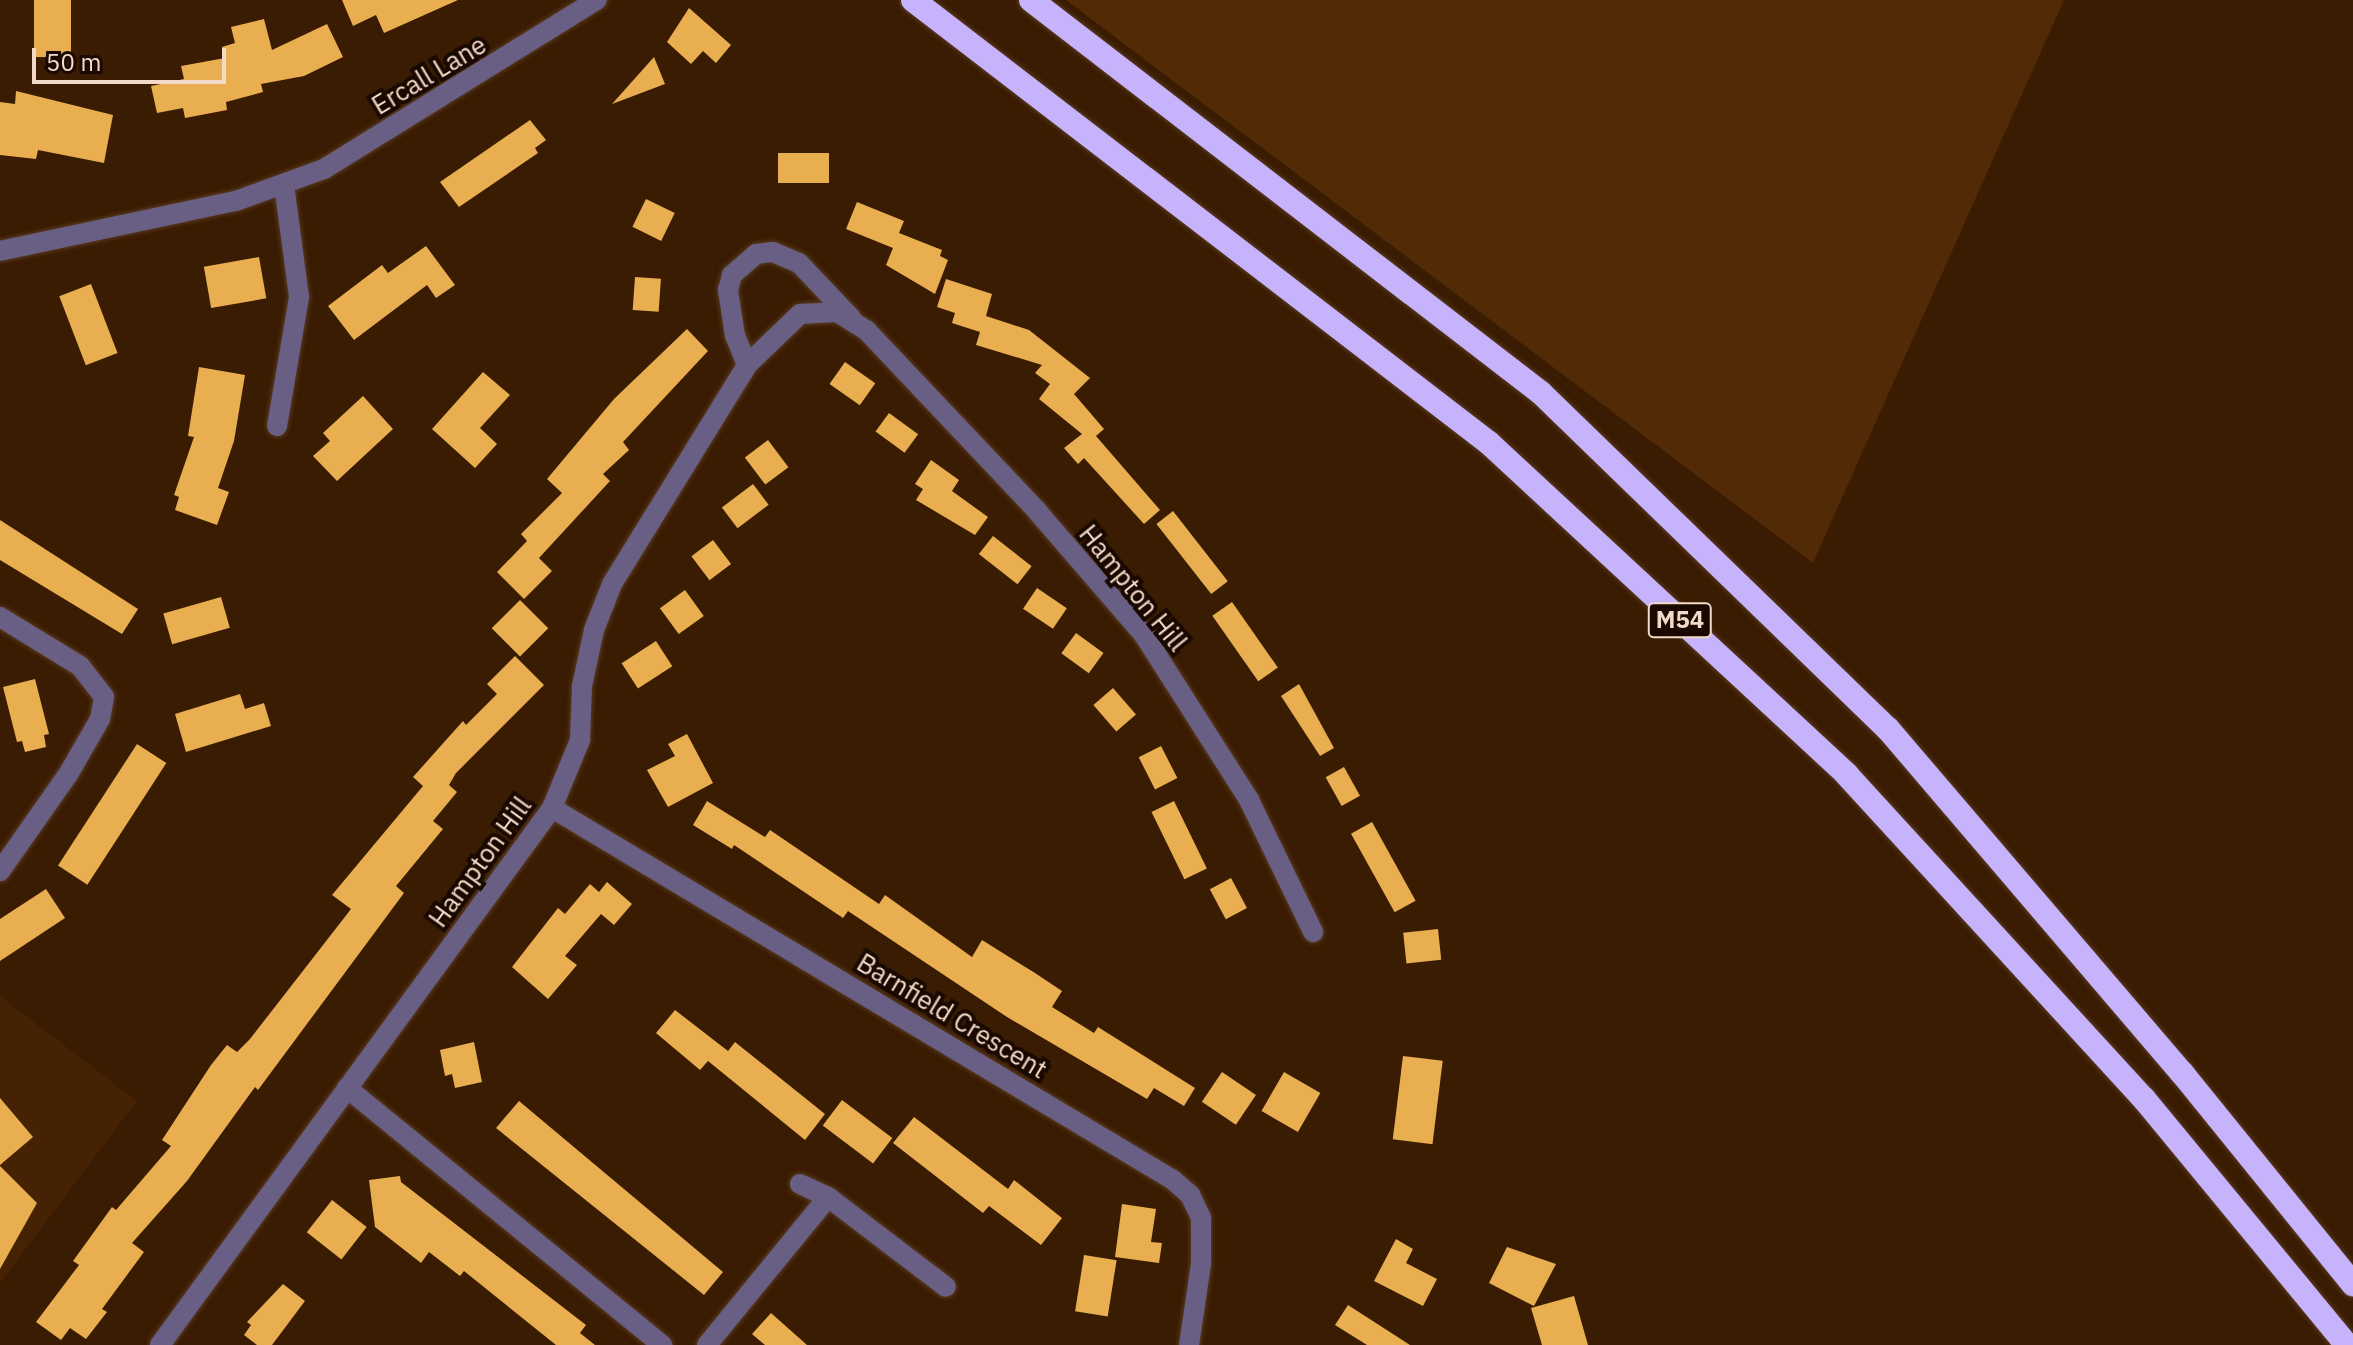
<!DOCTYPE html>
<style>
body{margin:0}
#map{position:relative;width:2353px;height:1345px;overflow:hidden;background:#3a1c02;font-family:"IBM Plex Sans",sans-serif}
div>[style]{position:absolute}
.built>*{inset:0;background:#452203}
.green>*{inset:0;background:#522a06}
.building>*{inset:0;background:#e8ae4f;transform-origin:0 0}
.roads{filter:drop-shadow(0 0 2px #583a22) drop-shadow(0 0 2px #583a22)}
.minor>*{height:20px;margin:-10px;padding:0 10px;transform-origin:10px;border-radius:10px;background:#695f84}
.highway>*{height:24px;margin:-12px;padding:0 12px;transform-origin:12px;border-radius:12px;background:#c7b3fc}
span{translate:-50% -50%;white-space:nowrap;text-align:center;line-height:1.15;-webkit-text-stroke:8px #1a0900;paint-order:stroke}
.shield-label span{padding:2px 6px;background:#1a0900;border:2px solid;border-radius:6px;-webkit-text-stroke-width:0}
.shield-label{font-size:24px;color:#f3d9c7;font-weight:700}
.street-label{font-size:26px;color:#f3d9c7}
.scale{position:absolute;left:32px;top:48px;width:194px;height:36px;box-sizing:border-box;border:4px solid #f3d9c7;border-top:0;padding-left:10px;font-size:24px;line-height:28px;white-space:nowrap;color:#f3d9c7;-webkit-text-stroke:6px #1a0900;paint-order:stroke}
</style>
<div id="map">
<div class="built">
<div style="clip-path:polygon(0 996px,137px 1101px,0 1283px)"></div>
</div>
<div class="green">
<div style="clip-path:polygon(1066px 0,2064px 0,1813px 563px)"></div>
</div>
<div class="building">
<div style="left:34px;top:0;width:37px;height:57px"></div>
<div style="clip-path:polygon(342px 0,458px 0,384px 33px,376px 15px,353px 26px)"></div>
<div style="clip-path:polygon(689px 8px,731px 45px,716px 63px,703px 51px,691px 64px,667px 42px)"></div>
<div style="clip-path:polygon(264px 19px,272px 50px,327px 24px,343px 57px,304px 76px,261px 84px,263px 92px,226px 102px,227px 110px,185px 118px,183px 108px,157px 113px,151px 86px,184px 79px,181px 66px,225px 58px,222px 47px,235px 43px,231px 27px)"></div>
<div style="clip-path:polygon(654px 57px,665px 84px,612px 104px)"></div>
<div style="clip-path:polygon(16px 91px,113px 115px,104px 163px,38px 150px,36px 159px,0 155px,0 102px,15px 104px)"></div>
<div style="clip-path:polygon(530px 120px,546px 140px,535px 148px,538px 153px,459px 207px,440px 182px)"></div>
<div style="left:829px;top:153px;width:30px;height:51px;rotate:90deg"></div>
<div style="left:646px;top:199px;width:32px;height:31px;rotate:26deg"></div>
<div style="clip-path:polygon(857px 202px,904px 221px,899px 233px,942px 250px,940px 256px,948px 260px,935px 294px,886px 265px,893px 248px,846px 229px)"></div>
<div style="clip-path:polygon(426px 246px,455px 285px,436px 298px,427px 285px,354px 340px,328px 306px,382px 265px,388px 273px)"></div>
<div style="left:259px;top:257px;width:42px;height:56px;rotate:80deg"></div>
<div style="left:635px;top:277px;width:26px;height:33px;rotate:4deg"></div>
<div style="clip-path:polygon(946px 279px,992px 294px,986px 316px,1029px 330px,1090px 378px,1074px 394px,1104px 429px,1096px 436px,1160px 510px,1144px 524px,1084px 458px,1078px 464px,1064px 448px,1082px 434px,1039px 399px,1050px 384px,1035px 373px,1042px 365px,976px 345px,980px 332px,952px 323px,955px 313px,937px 307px)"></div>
<div style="left:91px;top:284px;width:74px;height:34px;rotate:69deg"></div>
<div style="clip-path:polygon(687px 329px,708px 351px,623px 442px,629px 450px,603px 474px,610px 481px,539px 558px,552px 571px,524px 599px,497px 572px,527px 541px,521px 534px,562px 493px,547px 479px,614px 399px)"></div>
<div style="left:845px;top:362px;width:37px;height:27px;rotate:35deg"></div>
<div style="clip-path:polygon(199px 367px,245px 375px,234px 441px,218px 488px,229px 492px,217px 525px,175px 510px,179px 497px,174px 495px,194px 437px,188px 436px)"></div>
<div style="clip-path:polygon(483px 372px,510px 395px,480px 428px,497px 444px,475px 468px,432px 429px)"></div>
<div style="clip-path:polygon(363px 396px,393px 429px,337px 481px,313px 456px,330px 441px,323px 433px)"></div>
<div style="left:889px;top:413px;width:36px;height:23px;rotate:36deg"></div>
<div style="left:768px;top:440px;width:34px;height:29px;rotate:53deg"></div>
<div style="clip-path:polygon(931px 460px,959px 480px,952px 491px,988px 517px,975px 535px,916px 500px,923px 489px,915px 484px)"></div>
<div style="left:753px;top:484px;width:26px;height:39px;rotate:53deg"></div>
<div style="left:1173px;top:511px;width:89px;height:21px;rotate:52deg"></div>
<div style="clip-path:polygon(0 520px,138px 609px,122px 634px,0 560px)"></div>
<div style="left:993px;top:536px;width:49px;height:23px;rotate:38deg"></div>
<div style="left:713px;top:540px;width:30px;height:27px;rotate:53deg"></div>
<div style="left:1037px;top:588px;width:36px;height:25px;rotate:34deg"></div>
<div style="left:685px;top:590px;width:32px;height:31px;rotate:54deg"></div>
<div style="left:221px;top:597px;width:32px;height:60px;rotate:74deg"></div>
<div style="left:520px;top:600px;width:40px;height:40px;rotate:45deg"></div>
<div style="left:1232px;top:602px;width:80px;height:24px;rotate:55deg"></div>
<div style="left:1076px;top:633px;width:34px;height:25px;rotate:36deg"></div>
<div style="left:656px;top:641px;width:30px;height:41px;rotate:57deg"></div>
<div style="clip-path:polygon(515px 656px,544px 685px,456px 773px,449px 785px,457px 792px,433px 821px,443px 829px,396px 886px,404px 893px,258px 1090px,255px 1087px,187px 1181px,132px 1243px,144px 1252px,102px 1309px,107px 1312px,86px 1339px,70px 1328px,61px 1340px,36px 1322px,79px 1265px,73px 1261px,112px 1207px,116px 1210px,171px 1146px,162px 1140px,211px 1065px,227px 1045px,237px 1052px,250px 1039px,351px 909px,332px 895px,423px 786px,413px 777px,463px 721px,466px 725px,497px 694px,487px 684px)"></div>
<div style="clip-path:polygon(35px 679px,49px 734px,44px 735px,46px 747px,25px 752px,22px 741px,17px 742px,3px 687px)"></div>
<div style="clip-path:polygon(1299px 684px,1334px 748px,1320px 756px,1281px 696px)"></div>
<div style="left:1113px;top:688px;width:35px;height:26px;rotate:49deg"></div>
<div style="clip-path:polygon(240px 694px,245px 709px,264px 703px,271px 726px,186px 752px,175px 714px)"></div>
<div style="clip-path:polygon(687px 734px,713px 783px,668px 807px,647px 770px,675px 756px,668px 744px)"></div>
<div style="left:137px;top:744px;width:35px;height:145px;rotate:33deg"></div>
<div style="left:1161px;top:746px;width:36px;height:25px;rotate:63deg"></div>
<div style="left:1344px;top:767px;width:33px;height:21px;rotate:61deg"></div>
<div style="clip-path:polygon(707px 801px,765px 837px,770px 830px,879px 904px,885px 895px,972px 957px,982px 940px,1035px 973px,1062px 991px,1052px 1007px,1094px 1033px,1098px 1027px,1195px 1088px,1184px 1106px,1154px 1088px,1147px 1099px,1007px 1017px,848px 911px,843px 918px,734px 845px,732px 849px,693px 825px)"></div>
<div style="left:1174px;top:801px;width:75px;height:25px;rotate:64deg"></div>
<div style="left:1372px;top:822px;width:90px;height:24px;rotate:61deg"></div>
<div style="left:1231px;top:878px;width:34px;height:24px;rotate:62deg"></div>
<div style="clip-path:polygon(607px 882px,632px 904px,614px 925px,601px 914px,565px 956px,577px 965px,548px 999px,512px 967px,558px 908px,565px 914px,590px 884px,599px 892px)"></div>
<div style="clip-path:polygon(46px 889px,65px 918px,0 961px,0 919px)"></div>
<div style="left:1438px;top:929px;width:31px;height:35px;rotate:84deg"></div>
<div style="clip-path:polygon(675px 1010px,728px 1051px,735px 1042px,825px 1114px,805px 1140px,708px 1061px,700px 1070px,656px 1033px)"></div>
<div style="clip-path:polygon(474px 1042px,482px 1082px,455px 1088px,452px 1074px,445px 1076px,440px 1050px)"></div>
<div style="left:1403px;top:1056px;width:40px;height:84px;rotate:7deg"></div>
<div style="left:1222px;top:1072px;width:41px;height:36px;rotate:34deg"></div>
<div style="left:1284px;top:1072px;width:42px;height:45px;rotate:30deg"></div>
<div style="clip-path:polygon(0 1098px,33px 1137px,0 1165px)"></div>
<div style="left:842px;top:1100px;width:63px;height:32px;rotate:37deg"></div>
<div style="clip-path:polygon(519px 1101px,723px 1272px,704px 1295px,496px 1128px)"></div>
<div style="clip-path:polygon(914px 1117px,1008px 1189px,1014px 1180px,1062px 1218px,1041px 1245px,989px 1206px,983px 1213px,893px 1143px)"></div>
<div style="clip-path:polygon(0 1166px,37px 1203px,0 1269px)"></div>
<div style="clip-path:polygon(400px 1176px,401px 1182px,586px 1325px,580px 1333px,595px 1345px,556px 1345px,464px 1271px,460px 1276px,429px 1252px,421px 1263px,375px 1227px,369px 1180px)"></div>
<div style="left:332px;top:1200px;width:44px;height:41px;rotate:38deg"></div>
<div style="clip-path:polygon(1122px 1204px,1156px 1209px,1151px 1242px,1162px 1243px,1159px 1263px,1115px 1257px)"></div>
<div style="clip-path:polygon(1396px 1239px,1413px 1249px,1406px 1263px,1437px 1279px,1423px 1306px,1374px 1281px)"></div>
<div style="clip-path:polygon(1507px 1247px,1556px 1264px,1534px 1306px,1489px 1283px)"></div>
<div style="left:1084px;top:1255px;width:33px;height:57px;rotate:9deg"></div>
<div style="clip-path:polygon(283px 1284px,305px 1301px,272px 1345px,257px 1345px,244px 1335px,251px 1325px,247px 1322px)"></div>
<div style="clip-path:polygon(1574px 1296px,1588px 1345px,1542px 1345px,1531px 1308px)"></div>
<div style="clip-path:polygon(1348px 1305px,1410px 1345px,1367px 1345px,1335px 1325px)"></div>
<div style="clip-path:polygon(771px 1313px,807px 1345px,765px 1345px,752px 1334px)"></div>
</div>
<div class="roads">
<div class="minor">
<div style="left:0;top:251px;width:241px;rotate:-12deg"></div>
<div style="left:236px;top:201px;width:94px;rotate:-20deg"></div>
<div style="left:324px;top:169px;width:321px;rotate:-31.8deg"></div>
<div style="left:747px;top:365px;width:31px;rotate:-112deg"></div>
<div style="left:735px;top:336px;width:47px;rotate:-98.7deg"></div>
<div style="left:728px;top:290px;width:16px;rotate:-75deg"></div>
<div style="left:732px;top:275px;width:32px;rotate:-41deg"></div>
<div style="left:756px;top:254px;width:17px;rotate:-7deg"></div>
<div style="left:773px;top:252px;width:28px;rotate:23deg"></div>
<div style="left:799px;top:263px;width:76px;rotate:46.6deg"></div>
<div style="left:277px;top:426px;width:131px;rotate:-80.3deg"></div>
<div style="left:299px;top:297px;width:114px;rotate:-97.6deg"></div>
<div style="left:0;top:617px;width:94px;rotate:31.5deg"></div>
<div style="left:80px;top:666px;width:39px;rotate:52deg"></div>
<div style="left:104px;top:697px;width:22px;rotate:100deg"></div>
<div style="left:100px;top:719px;width:62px;rotate:119.9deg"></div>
<div style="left:69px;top:773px;width:120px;rotate:125.1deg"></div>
<div style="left:552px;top:808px;width:724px;rotate:30.92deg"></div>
<div style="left:1173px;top:1180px;width:23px;rotate:41deg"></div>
<div style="left:1190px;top:1195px;width:25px;rotate:64deg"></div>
<div style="left:1201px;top:1218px;width:46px;rotate:90deg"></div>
<div style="left:1201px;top:1264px;width:82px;rotate:98.4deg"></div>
<div style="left:347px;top:1088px;width:407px;rotate:39.2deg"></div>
<div style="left:800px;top:1184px;width:31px;rotate:25deg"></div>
<div style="left:828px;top:1197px;width:148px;rotate:37.3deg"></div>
<div style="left:160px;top:1345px;width:665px;rotate:-53.87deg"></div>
<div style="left:552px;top:808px;width:74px;rotate:-67.6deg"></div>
<div style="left:580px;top:740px;width:54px;rotate:-87.9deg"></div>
<div style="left:582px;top:686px;width:57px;rotate:-77.9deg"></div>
<div style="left:594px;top:630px;width:49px;rotate:-68.6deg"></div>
<div style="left:612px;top:584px;width:257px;rotate:-58.3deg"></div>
<div style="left:747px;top:365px;width:74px;rotate:-43.9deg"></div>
<div style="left:800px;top:314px;width:37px;rotate:-3deg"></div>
<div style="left:837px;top:312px;width:36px;rotate:32deg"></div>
<div style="left:867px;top:331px;width:248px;rotate:46.6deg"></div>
<div style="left:1037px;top:511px;width:164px;rotate:49.2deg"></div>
<div style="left:1144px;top:635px;width:196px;rotate:57.5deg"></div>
<div style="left:1249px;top:800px;width:147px;rotate:64.1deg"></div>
<div style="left:707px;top:1345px;width:191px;rotate:-50.7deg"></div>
</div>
<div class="highway">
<div style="left:913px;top:0;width:727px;rotate:37.56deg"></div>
<div style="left:1489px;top:443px;width:488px;rotate:42.8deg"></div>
<div style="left:1847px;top:775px;width:440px;rotate:47.5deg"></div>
<div style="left:2144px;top:1099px;width:319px;rotate:50.5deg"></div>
<div style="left:1031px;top:0;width:644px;rotate:37.62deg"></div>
<div style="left:1541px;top:393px;width:483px;rotate:44.1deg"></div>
<div style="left:1888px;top:729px;width:453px;rotate:49.5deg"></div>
<div style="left:2182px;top:1073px;width:272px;rotate:51deg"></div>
</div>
</div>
<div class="shield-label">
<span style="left:1680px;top:620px">M54</span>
</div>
<div class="street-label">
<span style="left:429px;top:75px;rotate:-31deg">Ercall Lane</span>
<span style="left:1133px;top:588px;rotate:51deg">Hampton Hill</span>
<span style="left:480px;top:862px;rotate:-54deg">Hampton Hill</span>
<span style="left:952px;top:1016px;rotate:31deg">Barnfield Crescent</span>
</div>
<div class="scale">50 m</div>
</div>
